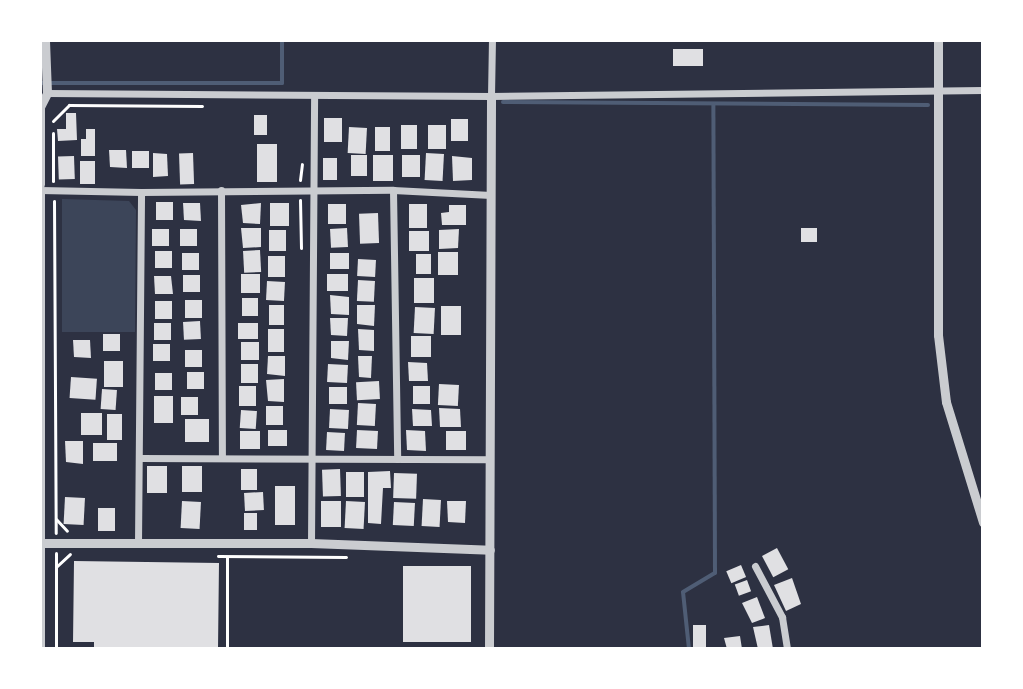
<!DOCTYPE html>
<style>
body{margin:0}
#map{position:relative;width:1023px;height:689px;overflow:hidden;background:#2d3142;font-family:Jost,sans-serif}
div>[style]{position:absolute}
.green>*{inset:0;background:#3c4559}
.stream>*{height:4px;margin:-2px;padding:0 2px;transform-origin:2px;border-radius:2px;background:#4f5d75}
.building>*{inset:0;background:#e0e0e3;transform-origin:0 0}
.path>*{height:3px;margin:-1.5px;padding:0 1.5px;transform-origin:1.5px;border-radius:1.5px;background:#fff}
.minor>*{height:7px;margin:-3.5px;padding:0 3.5px;transform-origin:3.5px;border-radius:3.5px;background:#caccd0}
.tertiary>*{height:9px;margin:-4.5px;padding:0 4.5px;transform-origin:4.5px;border-radius:4.5px;background:#caccd0}
span{translate:-50% -50%;white-space:nowrap;text-align:center;line-height:1.15;-webkit-text-stroke:8px #fff;paint-order:stroke}
.frame{position:absolute;inset:0;border:42px solid #fff;pointer-events:none}
</style>
<div id="map">
<div class="green">
<div style="clip-path:polygon(62px 199px,129px 201px,136px 210px,135px 332px,62px 332px)"></div>
</div>
<div class="stream">
<div style="left:40px;top:83px;width:242px"></div>
<div style="left:282px;top:83px;width:43px;rotate:-90deg"></div>
<div style="left:503px;top:102px;width:425px;rotate:0.4deg"></div>
<div style="left:689px;top:649px;width:57px;rotate:-96deg"></div>
<div style="left:683px;top:592px;width:37px;rotate:-31deg"></div>
<div style="left:715px;top:573px;width:469px;rotate:-90.2deg"></div>
</div>
<div class="building">
<div style="left:673px;top:49px;width:30px;height:17px"></div>
<div style="clip-path:polygon(66px 113px,76px 113px,77px 140px,58px 141px,57px 129px,66px 129px)"></div>
<div style="left:254px;top:115px;width:13px;height:20px"></div>
<div style="left:324px;top:118px;width:18px;height:24px"></div>
<div style="left:468px;top:119px;width:22px;height:17px;rotate:90deg"></div>
<div style="left:401px;top:125px;width:16px;height:24px"></div>
<div style="left:428px;top:125px;width:18px;height:24px"></div>
<div style="left:349px;top:127px;width:18px;height:26px;rotate:3deg"></div>
<div style="left:375px;top:127px;width:15px;height:24px"></div>
<div style="clip-path:polygon(86px 129px,95px 129px,95px 156px,81px 156px,81px 139px,86px 139px)"></div>
<div style="left:257px;top:144px;width:20px;height:38px"></div>
<div style="clip-path:polygon(109px 150px,126px 150px,127px 168px,110px 167px)"></div>
<div style="left:132px;top:151px;width:17px;height:17px"></div>
<div style="clip-path:polygon(153px 153px,167px 154px,168px 176px,153px 177px)"></div>
<div style="left:193px;top:153px;width:31px;height:14px;rotate:88deg"></div>
<div style="left:426px;top:153px;width:18px;height:27px;rotate:3deg"></div>
<div style="left:351px;top:155px;width:16px;height:21px"></div>
<div style="left:373px;top:155px;width:20px;height:26px"></div>
<div style="left:402px;top:155px;width:18px;height:22px"></div>
<div style="left:74px;top:156px;width:23px;height:16px;rotate:88deg"></div>
<div style="clip-path:polygon(452px 156px,472px 158px,472px 180px,453px 181px)"></div>
<div style="left:323px;top:158px;width:14px;height:22px"></div>
<div style="left:80px;top:161px;width:15px;height:23px"></div>
<div style="left:156px;top:202px;width:17px;height:18px"></div>
<div style="clip-path:polygon(183px 203px,200px 203px,201px 221px,184px 220px)"></div>
<div style="clip-path:polygon(261px 203px,260px 224px,243px 223px,241px 205px)"></div>
<div style="left:289px;top:203px;width:23px;height:19px;rotate:90deg"></div>
<div style="left:328px;top:204px;width:18px;height:20px"></div>
<div style="left:409px;top:204px;width:18px;height:24px"></div>
<div style="clip-path:polygon(449px 205px,466px 205px,466px 225px,442px 225px,441px 213px,449px 212px)"></div>
<div style="left:378px;top:213px;width:30px;height:19px;rotate:88deg"></div>
<div style="clip-path:polygon(241px 228px,261px 228px,261px 247px,243px 248px)"></div>
<div style="left:347px;top:228px;width:19px;height:17px;rotate:87deg"></div>
<div style="left:817px;top:228px;width:14px;height:16px;rotate:90deg"></div>
<div style="left:152px;top:229px;width:17px;height:17px"></div>
<div style="left:180px;top:229px;width:17px;height:17px"></div>
<div style="clip-path:polygon(459px 229px,458px 248px,439px 249px,439px 230px)"></div>
<div style="left:269px;top:230px;width:17px;height:21px"></div>
<div style="left:429px;top:231px;width:20px;height:20px;rotate:90deg"></div>
<div style="left:260px;top:250px;width:22px;height:17px;rotate:87deg"></div>
<div style="left:155px;top:251px;width:17px;height:17px"></div>
<div style="left:458px;top:252px;width:23px;height:20px;rotate:90deg"></div>
<div style="left:182px;top:253px;width:17px;height:17px"></div>
<div style="left:330px;top:253px;width:19px;height:16px"></div>
<div style="left:416px;top:254px;width:15px;height:20px"></div>
<div style="left:268px;top:256px;width:17px;height:21px"></div>
<div style="left:358px;top:259px;width:18px;height:17px;rotate:3deg"></div>
<div style="left:241px;top:274px;width:19px;height:19px"></div>
<div style="left:327px;top:274px;width:21px;height:17px"></div>
<div style="left:183px;top:275px;width:17px;height:17px"></div>
<div style="clip-path:polygon(154px 276px,171px 276px,173px 294px,155px 294px)"></div>
<div style="left:414px;top:278px;width:20px;height:25px"></div>
<div style="left:358px;top:280px;width:17px;height:21px;rotate:3deg"></div>
<div style="left:267px;top:281px;width:18px;height:19px;rotate:3deg"></div>
<div style="clip-path:polygon(330px 295px,349px 297px,349px 315px,331px 314px)"></div>
<div style="left:242px;top:298px;width:16px;height:18px"></div>
<div style="left:185px;top:300px;width:17px;height:18px"></div>
<div style="left:155px;top:301px;width:17px;height:18px"></div>
<div style="left:269px;top:305px;width:15px;height:20px"></div>
<div style="clip-path:polygon(357px 305px,375px 305px,374px 326px,357px 324px)"></div>
<div style="left:461px;top:306px;width:29px;height:20px;rotate:90deg"></div>
<div style="left:415px;top:307px;width:20px;height:26px;rotate:3deg"></div>
<div style="clip-path:polygon(330px 318px,348px 318px,347px 336px,331px 335px)"></div>
<div style="left:200px;top:321px;width:18px;height:17px;rotate:87deg"></div>
<div style="left:154px;top:323px;width:17px;height:17px"></div>
<div style="left:238px;top:323px;width:20px;height:16px"></div>
<div style="left:268px;top:329px;width:16px;height:23px"></div>
<div style="clip-path:polygon(358px 329px,374px 330px,374px 351px,359px 350px)"></div>
<div style="left:103px;top:334px;width:17px;height:17px"></div>
<div style="left:431px;top:336px;width:21px;height:20px;rotate:90deg"></div>
<div style="clip-path:polygon(73px 340px,90px 340px,91px 358px,74px 357px)"></div>
<div style="clip-path:polygon(331px 341px,349px 341px,348px 360px,331px 358px)"></div>
<div style="left:241px;top:342px;width:18px;height:18px"></div>
<div style="left:153px;top:344px;width:17px;height:17px"></div>
<div style="left:185px;top:350px;width:17px;height:17px"></div>
<div style="clip-path:polygon(268px 356px,285px 356px,285px 376px,267px 374px)"></div>
<div style="clip-path:polygon(358px 356px,372px 356px,371px 378px,359px 377px)"></div>
<div style="left:104px;top:361px;width:19px;height:26px"></div>
<div style="clip-path:polygon(408px 362px,427px 363px,428px 381px,409px 381px)"></div>
<div style="left:241px;top:364px;width:17px;height:19px"></div>
<div style="left:328px;top:364px;width:20px;height:18px;rotate:3deg"></div>
<div style="left:187px;top:372px;width:17px;height:17px"></div>
<div style="left:155px;top:373px;width:17px;height:17px"></div>
<div style="left:71px;top:377px;width:26px;height:21px;rotate:4deg"></div>
<div style="clip-path:polygon(284px 379px,284px 402px,268px 401px,266px 380px)"></div>
<div style="left:379px;top:381px;width:18px;height:23px;rotate:87deg"></div>
<div style="left:439px;top:384px;width:20px;height:21px;rotate:3deg"></div>
<div style="left:256px;top:386px;width:20px;height:17px;rotate:90deg"></div>
<div style="left:413px;top:386px;width:17px;height:18px"></div>
<div style="left:329px;top:387px;width:18px;height:17px"></div>
<div style="left:102px;top:389px;width:15px;height:20px;rotate:4deg"></div>
<div style="left:154px;top:396px;width:19px;height:27px"></div>
<div style="left:181px;top:397px;width:17px;height:18px"></div>
<div style="left:358px;top:403px;width:18px;height:22px;rotate:3deg"></div>
<div style="left:266px;top:406px;width:17px;height:19px"></div>
<div style="clip-path:polygon(439px 408px,460px 409px,461px 427px,440px 427px)"></div>
<div style="left:330px;top:409px;width:19px;height:19px;rotate:3deg"></div>
<div style="clip-path:polygon(412px 409px,431px 410px,432px 426px,413px 426px)"></div>
<div style="left:241px;top:410px;width:16px;height:18px;rotate:4deg"></div>
<div style="left:81px;top:413px;width:21px;height:22px"></div>
<div style="left:107px;top:414px;width:15px;height:26px"></div>
<div style="left:185px;top:419px;width:24px;height:23px"></div>
<div style="left:268px;top:430px;width:19px;height:16px"></div>
<div style="left:357px;top:430px;width:21px;height:18px;rotate:3deg"></div>
<div style="clip-path:polygon(406px 430px,425px 431px,426px 451px,407px 450px)"></div>
<div style="left:240px;top:431px;width:20px;height:18px"></div>
<div style="left:466px;top:431px;width:19px;height:20px;rotate:90deg"></div>
<div style="left:327px;top:432px;width:18px;height:18px;rotate:3deg"></div>
<div style="clip-path:polygon(65px 441px,83px 441px,83px 464px,66px 462px)"></div>
<div style="left:93px;top:443px;width:24px;height:18px"></div>
<div style="left:147px;top:466px;width:20px;height:27px"></div>
<div style="left:182px;top:466px;width:20px;height:26px"></div>
<div style="left:241px;top:469px;width:16px;height:21px"></div>
<div style="left:340px;top:469px;width:27px;height:18px;rotate:88deg"></div>
<div style="clip-path:polygon(390px 471px,391px 488px,383px 488px,381px 524px,368px 523px,368px 472px)"></div>
<div style="left:364px;top:472px;width:25px;height:18px;rotate:90deg"></div>
<div style="left:394px;top:473px;width:23px;height:25px;rotate:2deg"></div>
<div style="left:275px;top:486px;width:20px;height:39px"></div>
<div style="left:263px;top:492px;width:18px;height:19px;rotate:87deg"></div>
<div style="left:65px;top:497px;width:20px;height:27px;rotate:3deg"></div>
<div style="left:423px;top:499px;width:18px;height:27px;rotate:3deg"></div>
<div style="left:182px;top:501px;width:19px;height:27px;rotate:3deg"></div>
<div style="left:321px;top:501px;width:20px;height:26px"></div>
<div style="left:346px;top:501px;width:19px;height:27px;rotate:3deg"></div>
<div style="clip-path:polygon(447px 501px,466px 501px,465px 523px,448px 522px)"></div>
<div style="left:394px;top:502px;width:21px;height:23px;rotate:3deg"></div>
<div style="left:98px;top:508px;width:17px;height:23px"></div>
<div style="left:257px;top:513px;width:17px;height:13px;rotate:90deg"></div>
<div style="left:777px;top:548px;width:24px;height:17px;rotate:62deg"></div>
<div style="clip-path:polygon(74px 561px,219px 563px,218px 649px,94px 649px,94px 642px,73px 642px)"></div>
<div style="left:741px;top:565px;width:13px;height:16px;rotate:67deg"></div>
<div style="left:471px;top:566px;width:76px;height:68px;rotate:90deg"></div>
<div style="clip-path:polygon(792px 578px,801px 604px,786px 611px,774px 585px)"></div>
<div style="left:747px;top:580px;width:12px;height:13px;rotate:70deg"></div>
<div style="clip-path:polygon(757px 597px,765px 618px,752px 623px,742px 603px)"></div>
<div style="left:693px;top:625px;width:13px;height:22px"></div>
<div style="clip-path:polygon(769px 625px,773px 649px,758px 649px,753px 627px)"></div>
<div style="clip-path:polygon(740px 636px,742px 649px,727px 649px,724px 638px)"></div>
</div>
<div class="path">
<div style="left:53px;top:121px;width:23px;rotate:-45deg"></div>
<div style="left:69px;top:105px;width:133px;rotate:0.4deg"></div>
<div style="left:53px;top:133px;width:48px;rotate:90deg"></div>
<div style="left:300px;top:180px;width:16px;rotate:-83deg"></div>
<div style="left:300px;top:200px;width:48px;rotate:88.8deg"></div>
<div style="left:54px;top:201px;width:332px;rotate:89.7deg"></div>
<div style="left:56px;top:519px;width:16px;rotate:47deg"></div>
<div style="left:56px;top:553px;width:96px;rotate:90deg"></div>
<div style="left:218px;top:556px;width:128px;rotate:0.4deg"></div>
<div style="left:227px;top:557px;width:92px;rotate:90deg"></div>
<div style="left:56px;top:567px;width:19px;rotate:-43deg"></div>
</div>
<div class="minor">
<div style="left:47px;top:93px;width:444px;rotate:0.4deg"></div>
<div style="left:491px;top:96px;width:492px;rotate:-0.7deg"></div>
<div style="left:491px;top:96px;width:56px;rotate:-89deg"></div>
<div style="left:40px;top:190px;width:101px;rotate:1.1deg"></div>
<div style="left:221px;top:190px;width:268px;rotate:89.8deg"></div>
<div style="left:393px;top:190px;width:269px;rotate:89.1deg"></div>
<div style="left:140px;top:458px;width:350px;rotate:0.2deg"></div>
<div style="left:138px;top:543px;width:351px;rotate:-89.5deg"></div>
<div style="left:141px;top:192px;width:252px;rotate:-0.5deg"></div>
<div style="left:393px;top:190px;width:98px;rotate:2.9deg"></div>
<div style="left:311px;top:543px;width:448px;rotate:-89.6deg"></div>
<div style="left:755px;top:566px;width:58px;rotate:62.1deg"></div>
<div style="left:782px;top:617px;width:32px;rotate:81deg"></div>
</div>
<div class="tertiary">
<div style="left:938px;top:40px;width:295px;rotate:90deg"></div>
<div style="left:938px;top:335px;width:67px;rotate:83.2deg"></div>
<div style="left:946px;top:402px;width:126px;rotate:72.9deg"></div>
<div style="left:40px;top:184px;width:77px;rotate:-90deg"></div>
<div style="left:40px;top:107px;width:16px;rotate:-63deg"></div>
<div style="left:47px;top:93px;width:53px;rotate:-92.2deg"></div>
<div style="left:40px;top:191px;width:458px;rotate:90deg"></div>
<div style="left:41px;top:543px;width:270px"></div>
<div style="left:311px;top:543px;width:179px;rotate:2.2deg"></div>
<div style="left:489px;top:649px;width:553px;rotate:-89.79deg"></div>
</div>
<div class="frame"></div>
</div>
